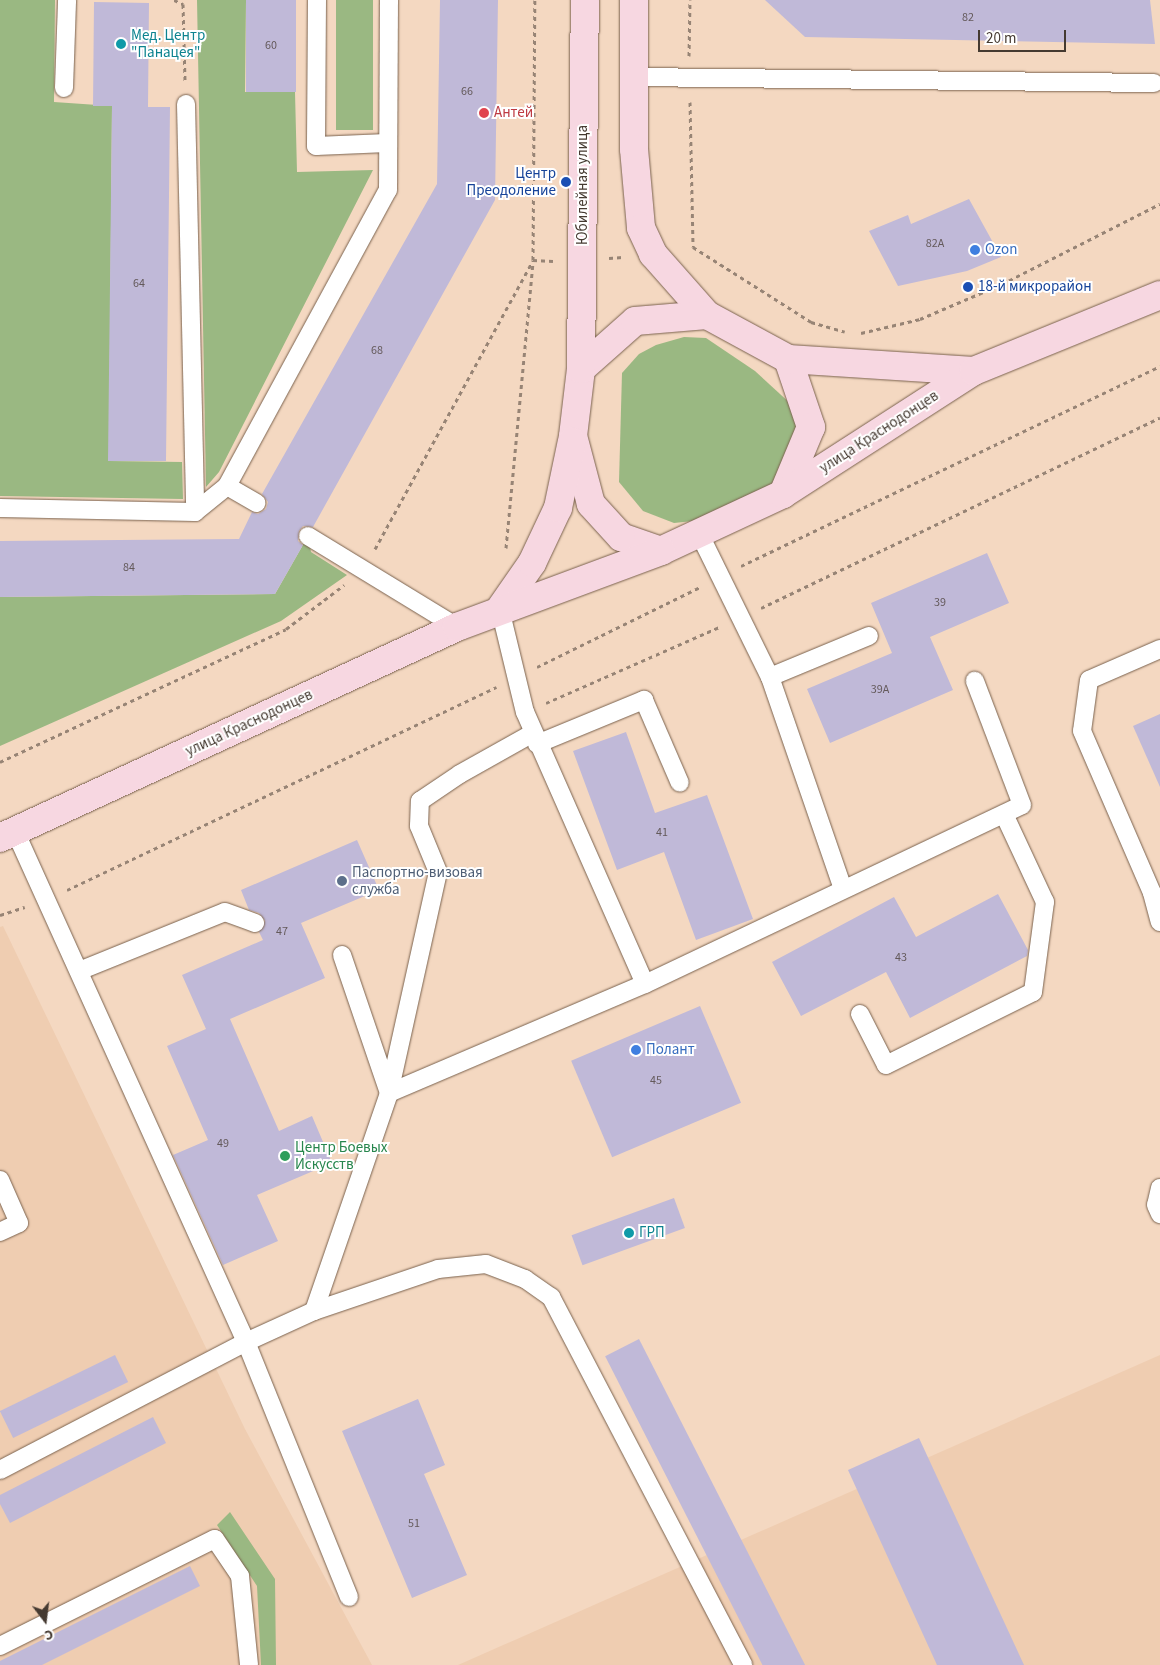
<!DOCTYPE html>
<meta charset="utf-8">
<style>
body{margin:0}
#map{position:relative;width:1160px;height:1665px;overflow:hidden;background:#f4d8c1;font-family:"Source Sans 3",sans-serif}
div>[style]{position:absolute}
.built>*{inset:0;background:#efcdb1}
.green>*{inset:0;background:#9ab882;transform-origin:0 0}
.building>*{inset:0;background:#c0b9d8;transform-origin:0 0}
.path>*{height:3px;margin-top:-1.5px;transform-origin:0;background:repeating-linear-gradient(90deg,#978475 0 4px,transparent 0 8px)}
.roads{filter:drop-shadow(0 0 1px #7a624e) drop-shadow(0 0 1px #7a624e)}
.lane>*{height:18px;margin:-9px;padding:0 9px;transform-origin:9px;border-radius:9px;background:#fff}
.secondary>*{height:28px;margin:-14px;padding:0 14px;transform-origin:14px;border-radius:14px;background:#f7d7e1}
.dots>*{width:14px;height:14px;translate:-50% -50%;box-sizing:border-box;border:2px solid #fff;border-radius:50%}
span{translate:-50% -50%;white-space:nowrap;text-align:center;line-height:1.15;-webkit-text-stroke:4px #fff;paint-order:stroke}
.number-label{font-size:12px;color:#645a5b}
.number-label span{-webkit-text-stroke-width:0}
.culture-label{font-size:15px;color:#0d838f}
.left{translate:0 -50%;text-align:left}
.health-label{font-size:15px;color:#be3a42}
.transit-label{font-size:15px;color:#164399}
.right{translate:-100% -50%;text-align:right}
.street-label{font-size:15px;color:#453a31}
.shop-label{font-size:15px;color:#366cbe}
.service-label{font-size:15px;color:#4e5e75}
.leisure-label{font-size:15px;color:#27864d}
.north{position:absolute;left:20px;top:1595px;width:50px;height:50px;-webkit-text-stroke:4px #fff;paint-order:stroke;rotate:165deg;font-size:14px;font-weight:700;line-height:20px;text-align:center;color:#453a31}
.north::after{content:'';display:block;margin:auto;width:18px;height:22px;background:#453a31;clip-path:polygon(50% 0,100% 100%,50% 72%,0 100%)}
.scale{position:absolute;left:978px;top:30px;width:88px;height:22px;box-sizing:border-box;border:2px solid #453a31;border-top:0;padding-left:6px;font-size:15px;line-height:18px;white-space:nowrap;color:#453a31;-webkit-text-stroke:4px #fff;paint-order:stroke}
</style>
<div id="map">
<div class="built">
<div style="clip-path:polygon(3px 926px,245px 1429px,372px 1665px,0 1665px,0 927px)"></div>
<div style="clip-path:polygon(1160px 1355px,1160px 1665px,458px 1665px)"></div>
</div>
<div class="green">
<div style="clip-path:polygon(0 0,55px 0,54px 102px,112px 106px,109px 461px,182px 462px,183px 499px,0 496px)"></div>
<div style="clip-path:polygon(197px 0,246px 0,245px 92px,295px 92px,297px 172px,373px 170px,219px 472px,206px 487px)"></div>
<div style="left:336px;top:0;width:37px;height:130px"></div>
<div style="clip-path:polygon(684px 337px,706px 338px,755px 371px,792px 405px,800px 423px,775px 486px,693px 521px,674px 523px,643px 511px,619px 482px,622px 373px,639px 354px,656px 345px)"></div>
<div style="clip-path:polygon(308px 536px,311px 552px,347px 575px,281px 621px,0 746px,0 597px,275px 594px)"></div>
<div style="clip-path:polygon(230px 1512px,275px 1579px,276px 1665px,261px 1665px,257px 1586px,217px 1525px)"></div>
</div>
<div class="building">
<div style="left:246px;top:0;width:50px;height:92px"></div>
<div style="clip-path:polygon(440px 0,498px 0,495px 200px,313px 527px,303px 526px,299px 531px,298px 541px,303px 545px,275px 594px,0 597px,0 541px,239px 539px,252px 512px,258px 514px,266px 509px,268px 502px,262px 494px,437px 184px)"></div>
<div style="clip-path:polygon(765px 0,1150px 0,1155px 44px,805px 37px)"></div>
<div style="clip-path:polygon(94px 2px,149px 3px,148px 107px,170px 107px,166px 461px,108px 461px,112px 106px,93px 106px)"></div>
<div style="clip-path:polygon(969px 199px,1001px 257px,967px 271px,898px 286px,869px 231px,908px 215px,911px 224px)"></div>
<div style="clip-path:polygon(987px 553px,1009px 603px,930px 637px,953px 690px,830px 743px,807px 689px,892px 653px,871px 603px)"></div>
<div style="clip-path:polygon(1160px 714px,1160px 787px,1133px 726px)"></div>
<div style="clip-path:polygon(626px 732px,655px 813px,707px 795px,753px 919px,696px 940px,664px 852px,617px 870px,573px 751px)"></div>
<div style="clip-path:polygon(357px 840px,379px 890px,301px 923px,325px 978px,230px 1019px,279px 1131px,312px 1116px,332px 1163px,257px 1195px,278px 1241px,223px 1265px,173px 1155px,208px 1140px,167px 1046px,206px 1029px,182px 975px,263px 940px,259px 932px,265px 921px,259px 913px,249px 910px,241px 890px)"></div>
<div style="clip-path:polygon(998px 894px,1028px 950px,1027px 956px,910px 1018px,886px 972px,801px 1016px,772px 962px,894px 897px,916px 937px)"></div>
<div style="left:700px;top:1006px;width:105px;height:140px;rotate:67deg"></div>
<div style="left:674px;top:1198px;width:32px;height:109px;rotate:70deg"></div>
<div style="left:639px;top:1339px;width:367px;height:38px;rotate:63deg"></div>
<div style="left:115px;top:1355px;width:30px;height:128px;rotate:64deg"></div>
<div style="clip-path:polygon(418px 1399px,445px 1465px,424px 1474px,467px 1575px,412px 1598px,342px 1431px)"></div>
<div style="clip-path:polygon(153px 1417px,166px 1443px,10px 1523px,0 1504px,0 1495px)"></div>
<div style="clip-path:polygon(919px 1438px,1024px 1665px,937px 1665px,848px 1470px)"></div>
<div style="clip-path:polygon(190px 1566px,200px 1586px,42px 1665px,0 1665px,0 1661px)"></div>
</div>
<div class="path">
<div style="left:174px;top:0;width:10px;rotate:24deg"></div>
<div style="left:183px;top:4px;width:77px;rotate:88.5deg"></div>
<div style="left:689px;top:56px;width:56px;rotate:-89deg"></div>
<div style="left:690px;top:102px;width:145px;rotate:88.8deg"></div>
<div style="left:693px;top:247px;width:140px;rotate:32.4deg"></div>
<div style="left:811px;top:322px;width:35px;rotate:16deg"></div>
<div style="left:609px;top:258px;width:14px;rotate:-4deg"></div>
<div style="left:861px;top:333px;width:61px;rotate:-13.3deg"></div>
<div style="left:920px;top:319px;width:89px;rotate:-23.1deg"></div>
<div style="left:1002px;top:284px;width:177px;rotate:-26.9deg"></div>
<div style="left:506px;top:548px;width:289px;rotate:-84.6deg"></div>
<div style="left:533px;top:260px;width:260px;rotate:-89.6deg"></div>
<div style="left:375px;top:549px;width:329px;rotate:-61.3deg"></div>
<div style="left:533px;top:260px;width:20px;rotate:3deg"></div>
<div style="left:741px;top:566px;width:464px;rotate:-25.5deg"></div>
<div style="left:761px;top:608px;width:442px;rotate:-25.5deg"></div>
<div style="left:537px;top:667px;width:182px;rotate:-26.1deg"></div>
<div style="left:546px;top:703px;width:189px;rotate:-23.7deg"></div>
<div style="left:0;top:762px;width:315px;rotate:-24.9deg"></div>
<div style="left:286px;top:629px;width:73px;rotate:-37.2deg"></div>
<div style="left:67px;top:890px;width:475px;rotate:-25.3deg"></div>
<div style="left:0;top:915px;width:26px;rotate:-18deg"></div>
</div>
<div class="roads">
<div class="lane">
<div style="left:317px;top:0;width:146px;rotate:90.4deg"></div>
<div style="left:316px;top:146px;width:71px;rotate:-2.4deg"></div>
<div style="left:634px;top:77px;width:520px;rotate:0.66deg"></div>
<div style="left:64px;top:88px;width:88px;rotate:-88deg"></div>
<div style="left:186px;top:104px;width:408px;rotate:88.7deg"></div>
<div style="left:227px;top:486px;width:34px;rotate:30deg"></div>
<div style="left:0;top:508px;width:195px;rotate:1.2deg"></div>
<div style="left:195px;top:512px;width:41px;rotate:-39.1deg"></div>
<div style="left:227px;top:486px;width:337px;rotate:-61.5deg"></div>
<div style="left:388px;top:190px;width:190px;rotate:-89.7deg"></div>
<div style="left:699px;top:533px;width:161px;rotate:63.8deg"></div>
<div style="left:770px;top:677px;width:224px;rotate:71deg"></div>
<div style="left:308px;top:536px;width:175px;rotate:31.4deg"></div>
<div style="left:500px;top:609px;width:106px;rotate:76.4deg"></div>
<div style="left:525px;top:712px;width:297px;rotate:66.2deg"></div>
<div style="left:645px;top:984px;width:417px;rotate:-25.4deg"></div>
<div style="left:1022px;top:805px;width:133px;rotate:-110.8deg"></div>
<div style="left:1160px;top:649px;width:77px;rotate:156.4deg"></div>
<div style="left:1089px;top:680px;width:51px;rotate:97.8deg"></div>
<div style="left:1082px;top:731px;width:176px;rotate:66.6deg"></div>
<div style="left:1152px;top:893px;width:30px;rotate:75deg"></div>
<div style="left:770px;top:677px;width:107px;rotate:-22.5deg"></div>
<div style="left:537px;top:744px;width:116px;rotate:-22.4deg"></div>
<div style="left:644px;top:700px;width:90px;rotate:66.6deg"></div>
<div style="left:15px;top:831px;width:561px;rotate:65.67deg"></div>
<div style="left:246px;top:1342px;width:75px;rotate:-24.5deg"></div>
<div style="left:314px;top:1311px;width:231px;rotate:-71deg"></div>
<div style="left:389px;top:1093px;width:226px;rotate:-77.5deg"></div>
<div style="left:438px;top:872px;width:50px;rotate:-112.4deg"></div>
<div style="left:419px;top:826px;width:25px;rotate:-88deg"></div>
<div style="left:420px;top:801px;width:48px;rotate:-34deg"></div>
<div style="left:460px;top:774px;width:84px;rotate:-29.3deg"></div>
<div style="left:342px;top:955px;width:146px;rotate:71.2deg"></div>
<div style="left:389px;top:1093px;width:278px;rotate:-23.1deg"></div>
<div style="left:79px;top:971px;width:157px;rotate:-22deg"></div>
<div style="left:225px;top:912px;width:32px;rotate:20deg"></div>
<div style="left:860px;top:1014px;width:57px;rotate:63deg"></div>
<div style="left:886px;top:1065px;width:164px;rotate:-26.4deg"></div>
<div style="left:1033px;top:992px;width:91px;rotate:-82.4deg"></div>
<div style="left:1045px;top:902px;width:97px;rotate:-115deg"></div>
<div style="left:0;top:1180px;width:47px;rotate:66.2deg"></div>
<div style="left:19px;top:1223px;width:21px;rotate:155deg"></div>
<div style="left:1160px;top:1188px;width:17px;rotate:103deg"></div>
<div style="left:1156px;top:1205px;width:10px;rotate:66deg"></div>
<div style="left:314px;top:1311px;width:131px;rotate:-18.7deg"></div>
<div style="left:438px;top:1269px;width:48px;rotate:-5.9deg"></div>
<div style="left:486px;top:1264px;width:42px;rotate:21deg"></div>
<div style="left:525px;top:1279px;width:32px;rotate:35deg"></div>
<div style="left:551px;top:1297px;width:415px;rotate:62.4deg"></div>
<div style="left:0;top:1470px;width:277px;rotate:-27.5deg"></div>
<div style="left:246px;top:1342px;width:275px;rotate:68deg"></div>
<div style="left:0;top:1646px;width:240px;rotate:-26.5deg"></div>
<div style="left:215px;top:1539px;width:45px;rotate:56deg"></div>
<div style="left:240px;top:1576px;width:89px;rotate:84.2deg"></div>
</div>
<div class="secondary">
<div style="left:634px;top:0;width:149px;rotate:90deg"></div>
<div style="left:634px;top:149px;width:79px;rotate:84.9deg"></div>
<div style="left:641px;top:228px;width:29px;rotate:65deg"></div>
<div style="left:653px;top:254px;width:81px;rotate:48.5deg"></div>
<div style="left:707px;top:315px;width:92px;rotate:28.5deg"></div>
<div style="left:788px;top:359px;width:72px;rotate:71.3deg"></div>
<div style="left:811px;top:427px;width:73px;rotate:112.7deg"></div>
<div style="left:783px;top:494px;width:135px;rotate:155deg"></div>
<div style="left:661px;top:551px;width:42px;rotate:-160.7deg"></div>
<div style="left:621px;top:537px;width:45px;rotate:-132.3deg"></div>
<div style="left:591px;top:504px;width:70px;rotate:-104.8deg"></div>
<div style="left:573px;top:436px;width:67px;rotate:-83.2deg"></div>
<div style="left:581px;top:369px;width:72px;rotate:-41.6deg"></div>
<div style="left:635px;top:321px;width:72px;rotate:-4.8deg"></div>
<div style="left:788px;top:359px;width:186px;rotate:3.7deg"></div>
<div style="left:581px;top:369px;width:369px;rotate:-89.4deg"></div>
<div style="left:783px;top:494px;width:227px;rotate:-32.8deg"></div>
<div style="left:974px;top:371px;width:201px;rotate:-22.2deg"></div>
<div style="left:500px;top:609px;width:56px;rotate:-55.2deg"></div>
<div style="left:532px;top:563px;width:61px;rotate:-64.7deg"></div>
<div style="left:558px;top:508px;width:68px;rotate:-78.2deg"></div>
<div style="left:0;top:838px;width:503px;rotate:-24.78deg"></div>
<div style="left:457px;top:627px;width:218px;rotate:-20.4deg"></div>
</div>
</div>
<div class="dots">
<div style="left:121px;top:44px;background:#0f9aa8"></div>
<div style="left:484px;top:113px;background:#e0444e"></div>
<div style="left:566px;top:182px;background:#1a4fb4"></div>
<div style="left:975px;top:250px;background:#3f7fe0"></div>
<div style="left:968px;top:287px;background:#1a4fb4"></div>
<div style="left:342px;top:881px;background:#5c6f8a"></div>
<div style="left:636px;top:1050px;background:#3f7fe0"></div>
<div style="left:285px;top:1156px;background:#2e9e5b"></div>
<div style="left:629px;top:1233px;background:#0f9aa8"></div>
</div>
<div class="number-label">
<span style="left:968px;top:18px">82</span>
<span style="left:271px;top:46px">60</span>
<span style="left:467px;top:92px">66</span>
<span style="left:935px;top:244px">82А</span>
<span style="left:139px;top:284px">64</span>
<span style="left:377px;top:351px">68</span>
<span style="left:129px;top:568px">84</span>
<span style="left:940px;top:603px">39</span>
<span style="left:880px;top:690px">39А</span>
<span style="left:662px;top:833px">41</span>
<span style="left:282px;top:932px">47</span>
<span style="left:901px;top:958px">43</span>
<span style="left:656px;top:1081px">45</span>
<span style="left:223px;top:1144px">49</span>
<span style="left:414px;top:1524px">51</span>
</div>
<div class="culture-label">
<span class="left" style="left:131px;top:44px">Мед. Центр<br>"Панацея"</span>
<span class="left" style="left:639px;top:1233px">ГРП</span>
</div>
<div class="health-label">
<span class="left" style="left:494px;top:113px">Антей</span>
</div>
<div class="transit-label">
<span class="right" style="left:556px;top:182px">Центр<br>Преодоление</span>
<span class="left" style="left:978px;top:287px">18-й микрорайон</span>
</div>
<div class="street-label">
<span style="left:583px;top:185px;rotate:-90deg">Юбилейная улица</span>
<span style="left:879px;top:432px;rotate:-33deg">улица Краснодонцев</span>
<span style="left:249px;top:723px;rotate:-25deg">улица Краснодонцев</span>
</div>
<div class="shop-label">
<span class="left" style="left:985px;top:250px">Ozon</span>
<span class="left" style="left:646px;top:1050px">Полант</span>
</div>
<div class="service-label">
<span class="left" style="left:352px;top:881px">Паспортно-визовая<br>служба</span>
</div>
<div class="leisure-label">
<span class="left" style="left:295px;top:1156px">Центр Боевых<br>Искусств</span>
</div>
<div class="north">С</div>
<div class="scale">20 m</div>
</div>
